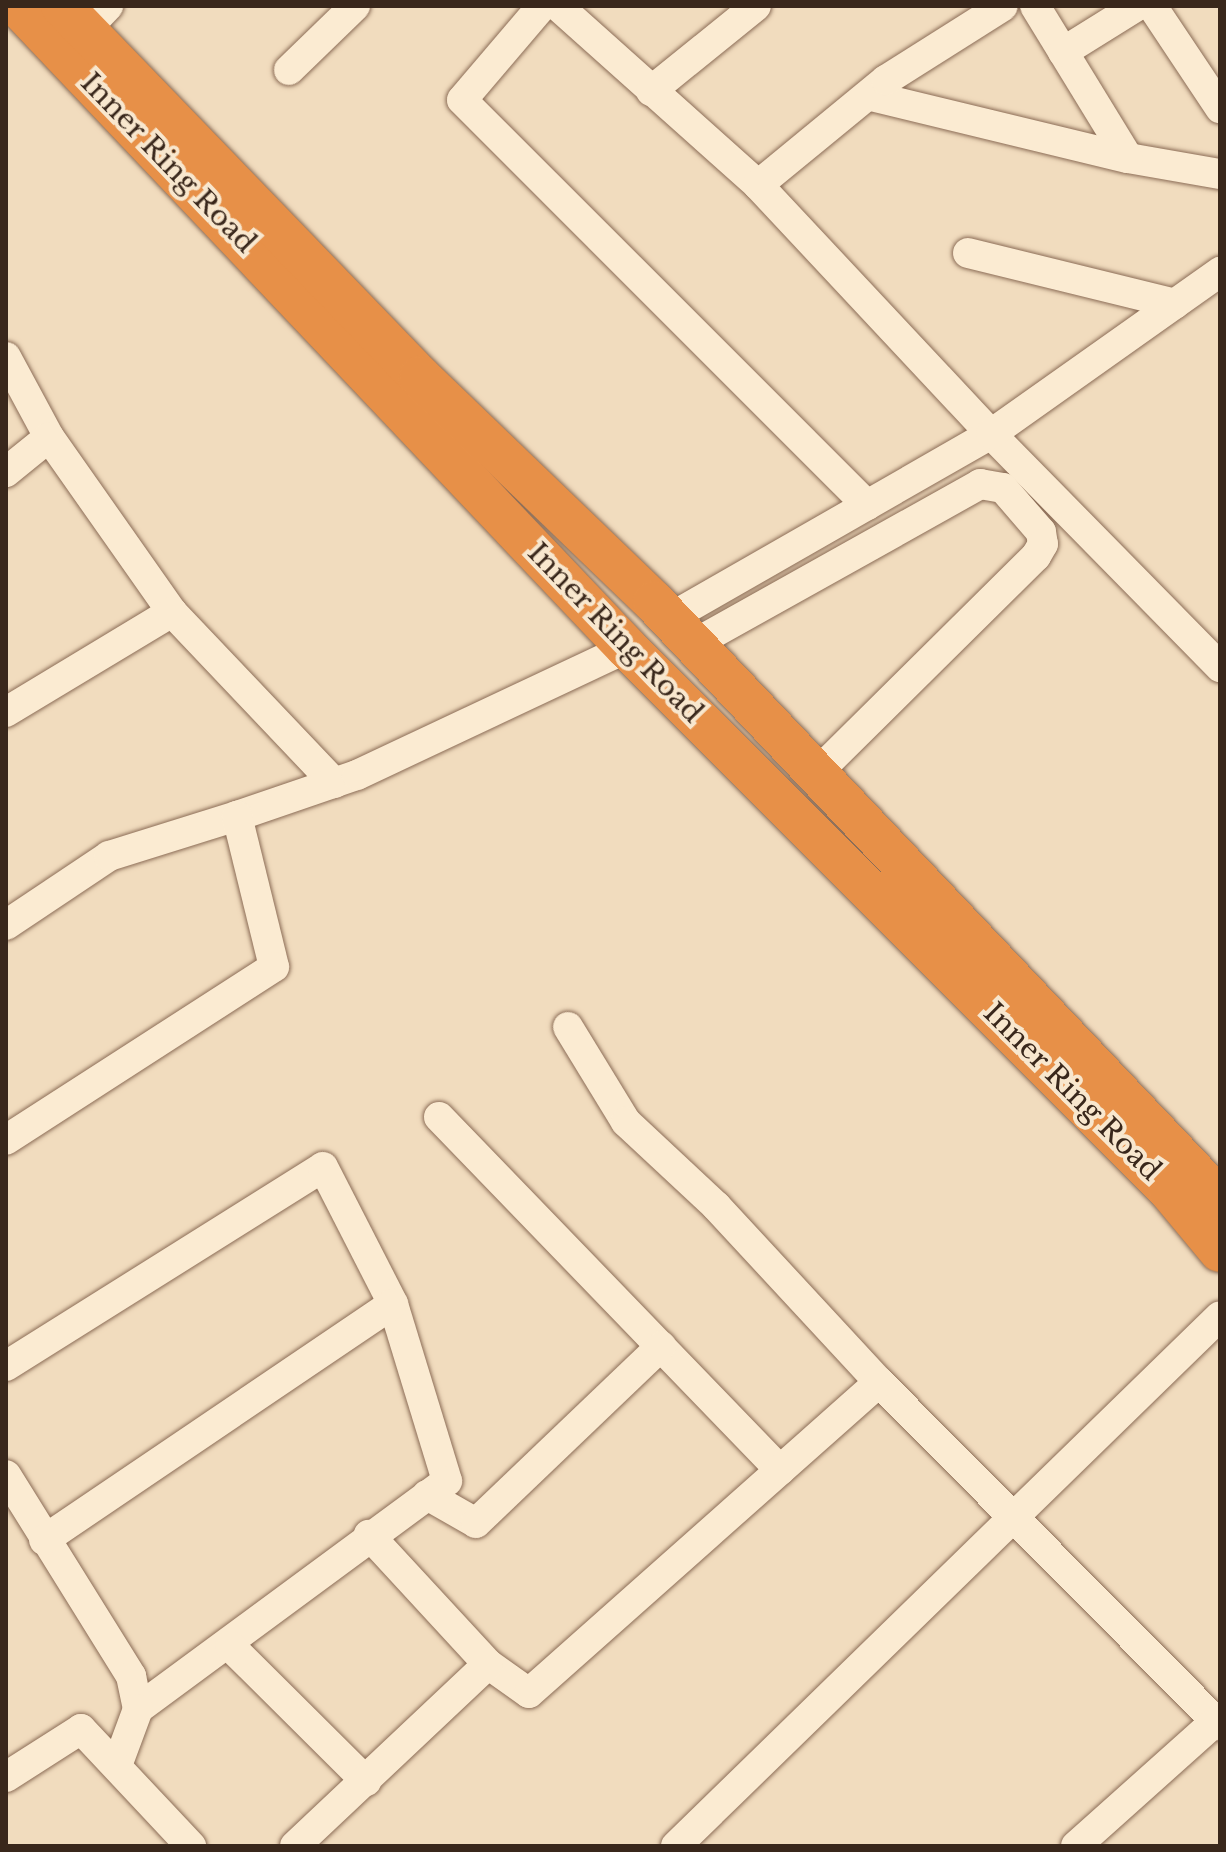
<!DOCTYPE html>
<style>
body{margin:0}
#map{position:relative;width:1226px;height:1852px;overflow:hidden;background:#f1dcbe;font-family:"Libre Baskerville",serif}
div>[style]{position:absolute}
.roads{filter:drop-shadow(0 0 2px #8b6c56) drop-shadow(0 0 2px #8b6c56)}
.minor>*{height:30px;margin:-15px;padding:0 15px;transform-origin:15px;border-radius:15px;background:#fbebd2}
.highway>*{height:42px;margin:-21px;padding:0 21px;transform-origin:21px;border-radius:21px;background:#e79048}
span{translate:-50% -50%;white-space:nowrap;text-align:center;line-height:1.15;-webkit-text-stroke:8px #f8e7ce;paint-order:stroke}
.street-label{font-size:28px;color:#39271b}
.frame{position:absolute;inset:0;border:8px solid #39271b;pointer-events:none}
</style>
<div id="map">
<div class="roads">
<div class="minor">
<div style="left:542px;top:6px;width:123px;rotate:130.4deg"></div>
<div style="left:462px;top:100px;width:573px;rotate:45deg"></div>
<div style="left:558px;top:6px;width:268px;rotate:41.8deg"></div>
<div style="left:758px;top:185px;width:341px;rotate:46.9deg"></div>
<div style="left:991px;top:434px;width:327px;rotate:45.5deg"></div>
<div style="left:1035px;top:6px;width:178px;rotate:58.5deg"></div>
<div style="left:1128px;top:158px;width:93px;rotate:9.9deg"></div>
<div style="left:1152px;top:6px;width:123px;rotate:56.3deg"></div>
<div style="left:86px;top:29px;width:32px;rotate:-46deg"></div>
<div style="left:1063px;top:52px;width:87px;rotate:-31.9deg"></div>
<div style="left:289px;top:70px;width:92px;rotate:-44.1deg"></div>
<div style="left:651px;top:91px;width:135px;rotate:-39deg"></div>
<div style="left:871px;top:96px;width:264px;rotate:13.6deg"></div>
<div style="left:758px;top:185px;width:166px;rotate:-39.4deg"></div>
<div style="left:886px;top:80px;width:138px;rotate:-32.3deg"></div>
<div style="left:968px;top:253px;width:213px;rotate:13.8deg"></div>
<div style="left:6px;top:357px;width:91px;rotate:61.7deg"></div>
<div style="left:49px;top:437px;width:214px;rotate:54.9deg"></div>
<div style="left:6px;top:472px;width:55px;rotate:-39.1deg"></div>
<div style="left:668px;top:619px;width:372px;rotate:-29.8deg"></div>
<div style="left:991px;top:434px;width:281px;rotate:-35.3deg"></div>
<div style="left:694px;top:644px;width:328px;rotate:-29.2deg"></div>
<div style="left:980px;top:484px;width:23px;rotate:10deg"></div>
<div style="left:1003px;top:488px;width:58px;rotate:49.2deg"></div>
<div style="left:1041px;top:532px;width:12px;rotate:81deg"></div>
<div style="left:1043px;top:544px;width:14px;rotate:120deg"></div>
<div style="left:1036px;top:556px;width:310px;rotate:135.3deg"></div>
<div style="left:6px;top:712px;width:194px;rotate:-31.1deg"></div>
<div style="left:172px;top:612px;width:236px;rotate:46.5deg"></div>
<div style="left:237px;top:816px;width:127px;rotate:-18.9deg"></div>
<div style="left:357px;top:775px;width:298px;rotate:-25.2deg"></div>
<div style="left:6px;top:925px;width:124px;rotate:-33.8deg"></div>
<div style="left:109px;top:856px;width:134px;rotate:-17.4deg"></div>
<div style="left:237px;top:816px;width:155px;rotate:76.2deg"></div>
<div style="left:274px;top:967px;width:319px;rotate:147.2deg"></div>
<div style="left:568px;top:1027px;width:111px;rotate:58.6deg"></div>
<div style="left:626px;top:1122px;width:123px;rotate:43deg"></div>
<div style="left:716px;top:1206px;width:240px;rotate:47.2deg"></div>
<div style="left:879px;top:1382px;width:484px;rotate:45.2deg"></div>
<div style="left:439px;top:1117px;width:491px;rotate:46deg"></div>
<div style="left:6px;top:1366px;width:374px;rotate:-32.1deg"></div>
<div style="left:323px;top:1167px;width:154px;rotate:62.9deg"></div>
<div style="left:393px;top:1304px;width:185px;rotate:73deg"></div>
<div style="left:447px;top:1481px;width:384px;rotate:143.6deg"></div>
<div style="left:6px;top:1475px;width:237px;rotate:58.1deg"></div>
<div style="left:131px;top:1676px;width:34px;rotate:78deg"></div>
<div style="left:138px;top:1709px;width:58px;rotate:110.3deg"></div>
<div style="left:427px;top:1495px;width:56px;rotate:29.7deg"></div>
<div style="left:476px;top:1523px;width:256px;rotate:-43.7deg"></div>
<div style="left:44px;top:1540px;width:421px;rotate:-34.1deg"></div>
<div style="left:230px;top:1646px;width:192px;rotate:44.8deg"></div>
<div style="left:488px;top:1664px;width:50px;rotate:35.3deg"></div>
<div style="left:529px;top:1693px;width:468px;rotate:-41.6deg"></div>
<div style="left:6px;top:1777px;width:89px;rotate:-32.6deg"></div>
<div style="left:81px;top:1729px;width:161px;rotate:46.8deg"></div>
<div style="left:295px;top:1846px;width:265px;rotate:-43.3deg"></div>
<div style="left:488px;top:1664px;width:176px;rotate:-132.7deg"></div>
<div style="left:676px;top:1846px;width:759px;rotate:-44.25deg"></div>
<div style="left:1076px;top:1846px;width:188px;rotate:-41.8deg"></div>
</div>
<div class="highway">
<div style="left:18px;top:6px;width:885px;rotate:46.51deg"></div>
<div style="left:627px;top:648px;width:768px;rotate:45deg"></div>
<div style="left:1170px;top:1191px;width:78px;rotate:50.2deg"></div>
<div style="left:62px;top:6px;width:516px;rotate:46.02deg"></div>
<div style="left:420px;top:377px;width:325px;rotate:43.9deg"></div>
<div style="left:654px;top:602px;width:823px;rotate:46.53deg"></div>
</div>
</div>
<div class="street-label">
<span style="left:168px;top:163px;rotate:46deg">Inner Ring Road</span>
<span style="left:615px;top:633px;rotate:46deg">Inner Ring Road</span>
<span style="left:1072px;top:1092px;rotate:45deg">Inner Ring Road</span>
</div>
<div class="frame"></div>
</div>
